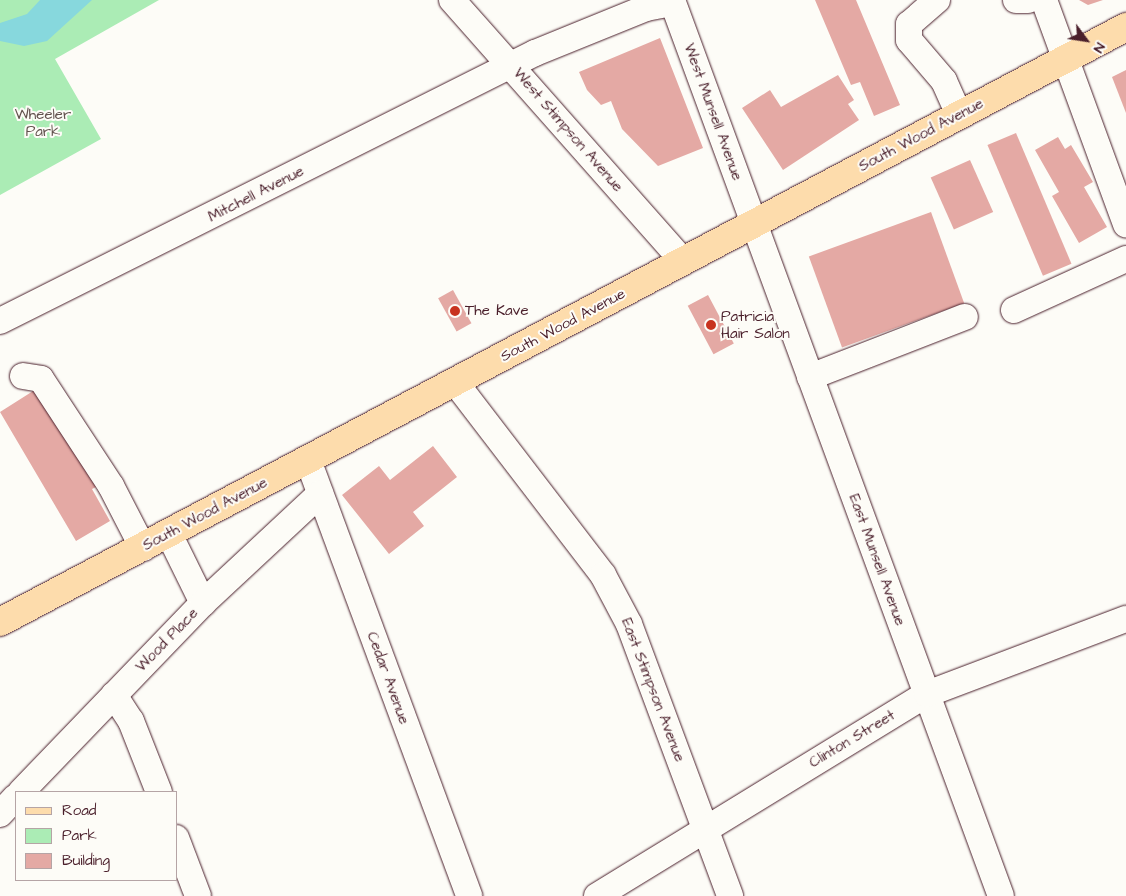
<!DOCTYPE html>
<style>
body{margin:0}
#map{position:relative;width:1126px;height:896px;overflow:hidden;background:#fdfcf7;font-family:"Architects Daughter",sans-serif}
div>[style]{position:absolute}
.green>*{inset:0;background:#abecb5}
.water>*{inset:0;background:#87d8dd}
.building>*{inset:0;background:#e4a9a4;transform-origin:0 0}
.roads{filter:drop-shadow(0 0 1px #4a1f2b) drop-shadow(0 0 1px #4a1f2b)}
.minor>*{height:26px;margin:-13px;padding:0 13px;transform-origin:13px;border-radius:13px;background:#fdfcf7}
.major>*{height:28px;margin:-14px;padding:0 14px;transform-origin:14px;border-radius:14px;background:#fddcac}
.dots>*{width:14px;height:14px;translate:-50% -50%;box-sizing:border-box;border:2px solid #fdfcf7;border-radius:50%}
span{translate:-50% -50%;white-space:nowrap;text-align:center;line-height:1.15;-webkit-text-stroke:4px #fdfcf7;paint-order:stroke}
.street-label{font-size:15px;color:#4a1f2b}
.park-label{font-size:15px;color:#62524e}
.poi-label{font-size:15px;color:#4a1f2b}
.left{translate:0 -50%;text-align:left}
.legend{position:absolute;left:15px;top:791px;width:162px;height:90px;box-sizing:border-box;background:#fdfcf7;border:1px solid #b5a4a5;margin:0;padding:6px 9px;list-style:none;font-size:15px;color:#4a1f2b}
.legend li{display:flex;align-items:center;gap:10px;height:25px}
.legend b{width:25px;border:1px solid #b5a4a5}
.north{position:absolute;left:1061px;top:15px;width:50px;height:50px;-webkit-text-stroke:4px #fdfcf7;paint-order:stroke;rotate:121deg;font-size:14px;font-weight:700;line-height:20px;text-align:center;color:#4a1f2b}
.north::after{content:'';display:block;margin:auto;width:18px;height:22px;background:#4a1f2b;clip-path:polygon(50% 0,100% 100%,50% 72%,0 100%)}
</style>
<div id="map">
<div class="green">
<div style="clip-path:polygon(0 0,159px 0,55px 59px,101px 139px,0 195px)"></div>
</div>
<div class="water">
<div style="clip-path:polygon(40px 0,92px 0,47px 41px,24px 46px,0 41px,0 23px,27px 14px)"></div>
</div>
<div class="building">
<div style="clip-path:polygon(815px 0,856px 0,900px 105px,874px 116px,860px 82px,851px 85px)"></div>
<div style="clip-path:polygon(1079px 0,1103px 0,1088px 5px)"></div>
<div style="clip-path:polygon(660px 38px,703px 148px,658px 166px,622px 129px,611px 101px,601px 105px,587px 90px,579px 72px)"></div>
<div style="clip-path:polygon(1126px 70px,1126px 113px,1112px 77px)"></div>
<div style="clip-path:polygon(838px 75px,854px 100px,848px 104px,859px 120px,783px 170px,742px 108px,770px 90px,781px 107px)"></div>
<div style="left:1016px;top:133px;width:142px;height:31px;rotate:67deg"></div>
<div style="clip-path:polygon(1058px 137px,1065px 149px,1071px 145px,1093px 182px,1084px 187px,1107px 227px,1079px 243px,1052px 196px,1059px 192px,1035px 150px)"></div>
<div style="left:970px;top:160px;width:57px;height:43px;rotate:66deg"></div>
<div style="left:931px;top:212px;width:97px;height:130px;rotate:70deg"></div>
<div style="left:453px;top:290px;width:38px;height:17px;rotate:61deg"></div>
<div style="left:708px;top:295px;width:55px;height:23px;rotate:62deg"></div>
<div style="clip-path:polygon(41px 386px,100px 485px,92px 489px,110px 521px,76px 541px,0 412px)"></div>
<div style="clip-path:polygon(433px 446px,457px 477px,413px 512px,424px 526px,389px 554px,342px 495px,379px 466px,390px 480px)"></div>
</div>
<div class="roads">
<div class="minor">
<div style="left:452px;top:0;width:349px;rotate:48.5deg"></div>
<div style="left:672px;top:0;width:954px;rotate:69.84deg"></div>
<div style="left:937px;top:0;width:37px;rotate:139deg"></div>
<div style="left:909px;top:24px;width:16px;rotate:90deg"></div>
<div style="left:909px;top:40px;width:54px;rotate:49.5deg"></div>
<div style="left:944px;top:81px;width:37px;rotate:66deg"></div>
<div style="left:1016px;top:0;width:12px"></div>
<div style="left:1044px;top:0;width:239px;rotate:69.9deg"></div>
<div style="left:1014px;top:310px;width:123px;rotate:-24.5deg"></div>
<div style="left:0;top:321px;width:598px;rotate:-26.61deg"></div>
<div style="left:535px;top:53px;width:120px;rotate:-22.1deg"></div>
<div style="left:646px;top:8px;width:26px;rotate:-11deg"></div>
<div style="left:23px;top:376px;width:18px;rotate:9deg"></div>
<div style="left:41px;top:379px;width:128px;rotate:56.8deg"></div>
<div style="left:111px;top:486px;width:70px;rotate:62.7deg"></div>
<div style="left:810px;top:377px;width:166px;rotate:-21.2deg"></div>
<div style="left:455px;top:382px;width:243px;rotate:52.5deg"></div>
<div style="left:603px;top:575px;width:55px;rotate:62deg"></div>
<div style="left:629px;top:624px;width:290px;rotate:69.6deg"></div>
<div style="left:308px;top:460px;width:465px;rotate:69.7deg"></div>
<div style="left:169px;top:534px;width:77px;rotate:63.8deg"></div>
<div style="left:114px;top:695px;width:31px;rotate:57deg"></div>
<div style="left:131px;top:721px;width:76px;rotate:68.5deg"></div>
<div style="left:21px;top:792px;width:262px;rotate:-46.1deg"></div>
<div style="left:203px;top:603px;width:160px;rotate:-43deg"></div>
<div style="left:0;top:814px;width:23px;rotate:-47deg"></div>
<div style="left:176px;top:838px;width:62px;rotate:69.2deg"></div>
<div style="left:597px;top:896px;width:387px;rotate:-31.5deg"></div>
<div style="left:927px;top:694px;width:213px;rotate:-20.7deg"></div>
</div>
<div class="major">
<div style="left:0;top:622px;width:1274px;rotate:-27.85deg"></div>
</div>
</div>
<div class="dots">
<div style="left:455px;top:311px;background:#c8321e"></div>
<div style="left:711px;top:325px;background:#c8321e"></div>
</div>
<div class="street-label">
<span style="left:713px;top:112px;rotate:70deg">West Munsell Avenue</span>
<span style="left:568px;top:130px;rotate:49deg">West Stimpson Avenue</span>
<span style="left:921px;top:135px;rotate:-28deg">South Wood Avenue</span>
<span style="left:256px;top:194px;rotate:-27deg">Mitchell Avenue</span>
<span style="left:563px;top:325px;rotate:-28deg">South Wood Avenue</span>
<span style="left:205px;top:514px;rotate:-28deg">South Wood Avenue</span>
<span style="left:877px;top:560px;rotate:70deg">East Munsell Avenue</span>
<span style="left:167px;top:640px;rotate:-46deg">Wood Place</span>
<span style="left:388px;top:678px;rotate:70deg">Cedar Avenue</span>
<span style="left:653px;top:690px;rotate:69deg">East Stimpson Avenue</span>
<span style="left:852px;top:739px;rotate:-31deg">Clinton Street</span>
</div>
<div class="park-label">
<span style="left:43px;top:123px">Wheeler<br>Park</span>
</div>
<div class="poi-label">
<span class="left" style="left:465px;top:311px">The Kave</span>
<span class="left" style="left:721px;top:325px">Patricia<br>Hair Salon</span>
</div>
<ul class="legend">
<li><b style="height:6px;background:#fddcac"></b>Road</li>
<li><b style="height:14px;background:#abecb5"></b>Park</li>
<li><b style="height:14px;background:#e4a9a4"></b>Building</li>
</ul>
<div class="north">N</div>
</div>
